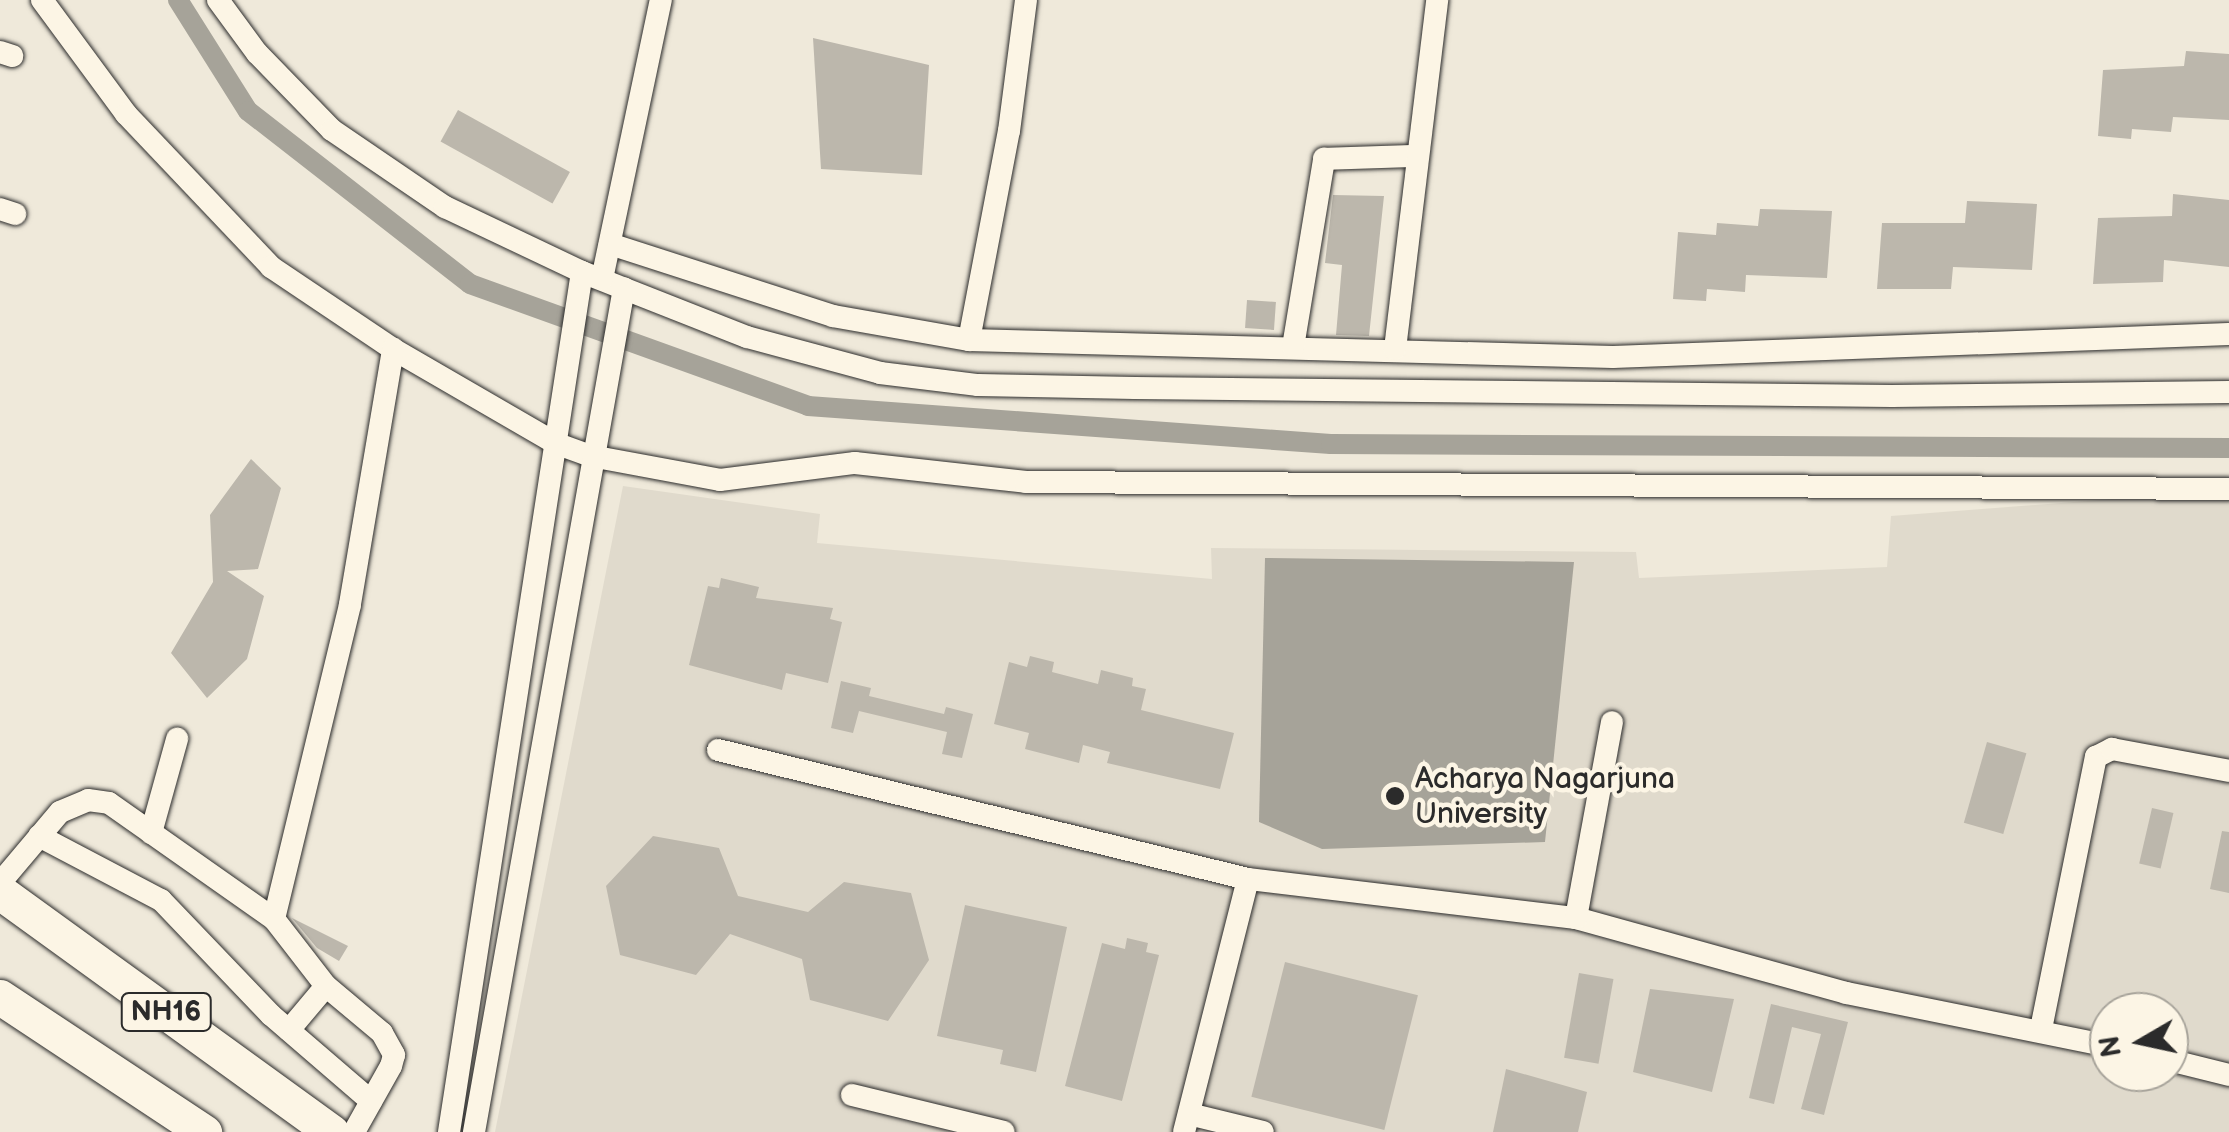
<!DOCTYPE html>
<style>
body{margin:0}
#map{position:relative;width:2229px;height:1132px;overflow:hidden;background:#efe9da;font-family:"Balsamiq Sans",sans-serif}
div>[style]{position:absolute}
.built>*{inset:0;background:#e0dacc}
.water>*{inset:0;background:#a6a399}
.canal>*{height:20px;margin:-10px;padding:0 10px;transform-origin:10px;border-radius:10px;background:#a6a399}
.building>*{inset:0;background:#bcb7ac;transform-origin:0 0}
.roads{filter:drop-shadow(0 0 2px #2b2b2b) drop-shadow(0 0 2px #2b2b2b)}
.minor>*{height:22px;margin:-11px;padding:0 11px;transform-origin:11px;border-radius:11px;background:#fcf5e5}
.highway>*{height:35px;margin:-17.5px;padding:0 17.5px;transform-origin:17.5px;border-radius:17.5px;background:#fcf5e5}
.dots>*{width:28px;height:28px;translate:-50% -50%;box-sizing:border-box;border:5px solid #fcf5e5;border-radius:50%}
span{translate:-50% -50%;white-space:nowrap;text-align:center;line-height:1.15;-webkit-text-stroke:9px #fcf5e5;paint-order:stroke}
.shield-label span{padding:2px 8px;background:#fcf5e5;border:2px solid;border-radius:8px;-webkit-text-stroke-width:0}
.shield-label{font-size:28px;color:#2b2b2b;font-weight:700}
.poi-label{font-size:30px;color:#2b2b2b}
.left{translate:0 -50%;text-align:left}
.north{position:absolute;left:2089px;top:992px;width:100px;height:100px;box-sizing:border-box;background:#fcf5e5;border:2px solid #a8a49b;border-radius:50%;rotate:261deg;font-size:28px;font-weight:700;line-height:40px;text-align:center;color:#2b2b2b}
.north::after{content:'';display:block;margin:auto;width:35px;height:45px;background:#2b2b2b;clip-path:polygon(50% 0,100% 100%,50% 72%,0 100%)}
</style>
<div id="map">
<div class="built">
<div style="clip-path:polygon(evenodd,623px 486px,820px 514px,817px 543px,1212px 579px,1211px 548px,1636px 552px,1639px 578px,1887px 567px,1891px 516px,2229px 490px,2229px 1132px,495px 1132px,623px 486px,2109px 1012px,2169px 1012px,2169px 1072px,2109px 1072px,2109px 1012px)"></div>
</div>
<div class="water">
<div style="clip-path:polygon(1265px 558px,1574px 562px,1545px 842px,1322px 849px,1259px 822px)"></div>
</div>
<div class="canal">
<div style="left:178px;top:0;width:131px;rotate:57.8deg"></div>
<div style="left:248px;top:111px;width:281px;rotate:37.9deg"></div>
<div style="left:470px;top:284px;width:359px;rotate:19.8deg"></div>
<div style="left:808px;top:406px;width:524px;rotate:4.16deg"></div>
<div style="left:1331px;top:444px;width:898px;rotate:0.26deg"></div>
</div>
<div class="building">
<div style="clip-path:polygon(813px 38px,929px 65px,922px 175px,821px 169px)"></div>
<div style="clip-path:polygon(2186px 51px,2229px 54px,2229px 120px,2173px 117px,2171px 132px,2132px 129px,2131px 139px,2098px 136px,2103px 70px,2184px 66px)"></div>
<div style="left:458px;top:110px;width:128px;height:36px;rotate:29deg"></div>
<div style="clip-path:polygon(2173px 194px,2229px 200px,2229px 267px,2164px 260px,2163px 282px,2093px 284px,2098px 218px,2172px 216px)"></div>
<div style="clip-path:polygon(1333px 195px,1384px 196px,1369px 336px,1336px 335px,1342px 265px,1325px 263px)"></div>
<div style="clip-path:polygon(1967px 201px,2037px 204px,2032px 270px,1953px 267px,1951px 289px,1877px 289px,1882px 223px,1965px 223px)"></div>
<div style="clip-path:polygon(1760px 209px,1832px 211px,1827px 278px,1746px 275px,1745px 292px,1707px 289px,1706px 301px,1673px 299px,1678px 232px,1716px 235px,1717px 223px,1758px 226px)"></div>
<div style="left:1247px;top:300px;width:29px;height:28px;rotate:4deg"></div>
<div style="clip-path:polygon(251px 459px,281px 488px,258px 569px,227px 571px,264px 596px,247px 659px,207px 698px,171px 653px,213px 582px,210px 515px)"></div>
<div style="clip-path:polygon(721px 578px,759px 587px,756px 598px,833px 608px,830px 619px,842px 622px,828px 683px,786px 673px,782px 690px,689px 665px,708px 586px,719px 588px)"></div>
<div style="clip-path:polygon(1030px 656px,1054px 662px,1052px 672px,1098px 684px,1101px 670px,1133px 678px,1132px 686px,1146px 689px,1141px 710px,1234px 733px,1220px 789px,1107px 763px,1110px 752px,1083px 745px,1079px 763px,1025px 749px,1029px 733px,994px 724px,1009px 662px,1027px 667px)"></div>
<div style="clip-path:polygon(841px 681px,871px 688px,869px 696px,944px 714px,946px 707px,973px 714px,962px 758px,942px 754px,947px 732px,859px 711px,853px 733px,831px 728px)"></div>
<div style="left:1987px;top:742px;width:41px;height:84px;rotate:16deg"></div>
<div style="left:2152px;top:808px;width:22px;height:57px;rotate:13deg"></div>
<div style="clip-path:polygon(2222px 831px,2229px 832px,2229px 893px,2210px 889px)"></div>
<div style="clip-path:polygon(653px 836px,719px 848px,738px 896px,808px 912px,844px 882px,911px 893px,929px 960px,888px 1021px,810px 1000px,802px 959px,730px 934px,696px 975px,620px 955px,606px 886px)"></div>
<div style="clip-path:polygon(965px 905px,1067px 927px,1036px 1072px,1000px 1064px,1003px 1050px,937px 1036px)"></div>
<div style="clip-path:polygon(292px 918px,348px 946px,339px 961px,317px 948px)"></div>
<div style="clip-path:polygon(1127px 938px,1148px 943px,1146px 952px,1159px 955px,1122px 1101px,1065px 1086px,1102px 943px,1125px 949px)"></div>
<div style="left:1285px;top:962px;width:137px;height:139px;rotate:14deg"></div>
<div style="left:1579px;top:973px;width:35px;height:86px;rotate:10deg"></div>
<div style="clip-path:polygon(1650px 989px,1734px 999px,1712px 1092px,1633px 1072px)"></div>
<div style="clip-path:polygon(1771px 1004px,1848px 1022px,1824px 1115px,1801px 1109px,1821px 1034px,1792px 1027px,1774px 1104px,1749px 1098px)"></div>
<div style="clip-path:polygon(1506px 1069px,1587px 1092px,1578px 1132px,1493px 1132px)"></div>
</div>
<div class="roads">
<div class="minor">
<div style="left:42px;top:0;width:142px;rotate:53.6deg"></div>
<div style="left:126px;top:114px;width:211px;rotate:46.5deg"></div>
<div style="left:271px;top:267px;width:147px;rotate:33.9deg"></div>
<div style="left:393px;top:349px;width:187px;rotate:30.1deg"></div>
<div style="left:555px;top:443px;width:38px;rotate:20deg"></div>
<div style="left:591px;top:456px;width:131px;rotate:10.5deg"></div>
<div style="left:720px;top:480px;width:136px;rotate:-7.2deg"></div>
<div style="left:855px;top:463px;width:172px;rotate:6.3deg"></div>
<div style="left:1026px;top:482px;width:1203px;rotate:0.33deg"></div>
<div style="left:218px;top:0;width:66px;rotate:53.7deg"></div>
<div style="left:257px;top:53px;width:107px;rotate:45.8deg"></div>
<div style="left:332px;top:130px;width:137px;rotate:34.3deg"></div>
<div style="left:445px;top:207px;width:152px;rotate:25.4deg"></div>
<div style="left:582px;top:272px;width:177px;rotate:21.5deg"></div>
<div style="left:747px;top:337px;width:138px;rotate:15.1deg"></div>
<div style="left:880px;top:373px;width:99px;rotate:7deg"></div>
<div style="left:978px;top:385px;width:157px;rotate:1.1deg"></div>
<div style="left:1135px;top:388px;width:757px;rotate:0.61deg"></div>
<div style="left:1892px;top:396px;width:337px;rotate:-0.7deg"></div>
<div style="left:0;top:52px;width:13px;rotate:18deg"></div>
<div style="left:0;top:209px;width:16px;rotate:18deg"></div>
<div style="left:610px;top:244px;width:234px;rotate:17.9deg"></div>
<div style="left:833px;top:316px;width:138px;rotate:10deg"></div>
<div style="left:969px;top:340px;width:644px;rotate:1.51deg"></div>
<div style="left:1613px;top:357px;width:616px;rotate:-2.14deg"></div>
<div style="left:602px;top:279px;width:285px;rotate:-78.1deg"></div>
<div style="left:969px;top:340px;width:213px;rotate:-79.2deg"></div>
<div style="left:1009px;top:131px;width:132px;rotate:-82.6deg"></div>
<div style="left:1293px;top:347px;width:191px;rotate:-80.6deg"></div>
<div style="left:1324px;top:159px;width:92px;rotate:-1.9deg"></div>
<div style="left:1395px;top:349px;width:352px;rotate:-83.1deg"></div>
<div style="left:718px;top:750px;width:545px;rotate:13.68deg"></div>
<div style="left:1248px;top:879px;width:330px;rotate:6.8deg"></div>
<div style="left:1576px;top:918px;width:280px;rotate:15.5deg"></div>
<div style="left:1846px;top:993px;width:268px;rotate:11.4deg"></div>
<div style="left:151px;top:833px;width:98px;rotate:-74.5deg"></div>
<div style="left:39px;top:836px;width:138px;rotate:27.7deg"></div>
<div style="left:161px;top:900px;width:159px;rotate:46.3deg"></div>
<div style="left:271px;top:1015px;width:132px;rotate:40.7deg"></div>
<div style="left:0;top:883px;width:93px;rotate:-49.8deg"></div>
<div style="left:60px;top:812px;width:30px;rotate:-23deg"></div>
<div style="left:88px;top:800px;width:21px;rotate:8deg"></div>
<div style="left:109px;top:803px;width:202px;rotate:35.1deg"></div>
<div style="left:274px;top:919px;width:85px;rotate:52.2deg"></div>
<div style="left:326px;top:986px;width:73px;rotate:40deg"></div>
<div style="left:382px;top:1033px;width:25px;rotate:61deg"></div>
<div style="left:394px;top:1055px;width:11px;rotate:105deg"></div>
<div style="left:391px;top:1066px;width:76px;rotate:119.3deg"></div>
<div style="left:1576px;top:918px;width:199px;rotate:-79.6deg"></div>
<div style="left:274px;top:919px;width:324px;rotate:-76.4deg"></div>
<div style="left:350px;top:604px;width:259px;rotate:-80.4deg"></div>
<div style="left:2041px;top:1029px;width:278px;rotate:-78.6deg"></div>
<div style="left:2096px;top:757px;width:18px;rotate:-27deg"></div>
<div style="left:2112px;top:749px;width:119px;rotate:10.6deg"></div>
<div style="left:289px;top:1030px;width:57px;rotate:-49.9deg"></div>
<div style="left:2169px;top:1060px;width:62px;rotate:14deg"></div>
<div style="left:852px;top:1095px;width:156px;rotate:13.7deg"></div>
<div style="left:1189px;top:1114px;width:76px;rotate:13.7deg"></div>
<div style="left:449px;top:1132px;width:870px;rotate:-81.21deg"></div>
<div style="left:474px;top:1132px;width:857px;rotate:-79.92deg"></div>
<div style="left:1184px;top:1132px;width:261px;rotate:-75.8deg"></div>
</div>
<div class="highway">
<div style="left:0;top:892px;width:409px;rotate:35.9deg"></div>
<div style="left:0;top:997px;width:245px;rotate:33.5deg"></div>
</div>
</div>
<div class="dots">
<div style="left:1395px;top:796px;background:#2b2b2b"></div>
</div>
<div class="shield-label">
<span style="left:166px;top:1012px">NH16</span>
</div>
<div class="poi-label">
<span class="left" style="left:1415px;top:796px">Acharya Nagarjuna<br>University</span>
</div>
<div class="north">N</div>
</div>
